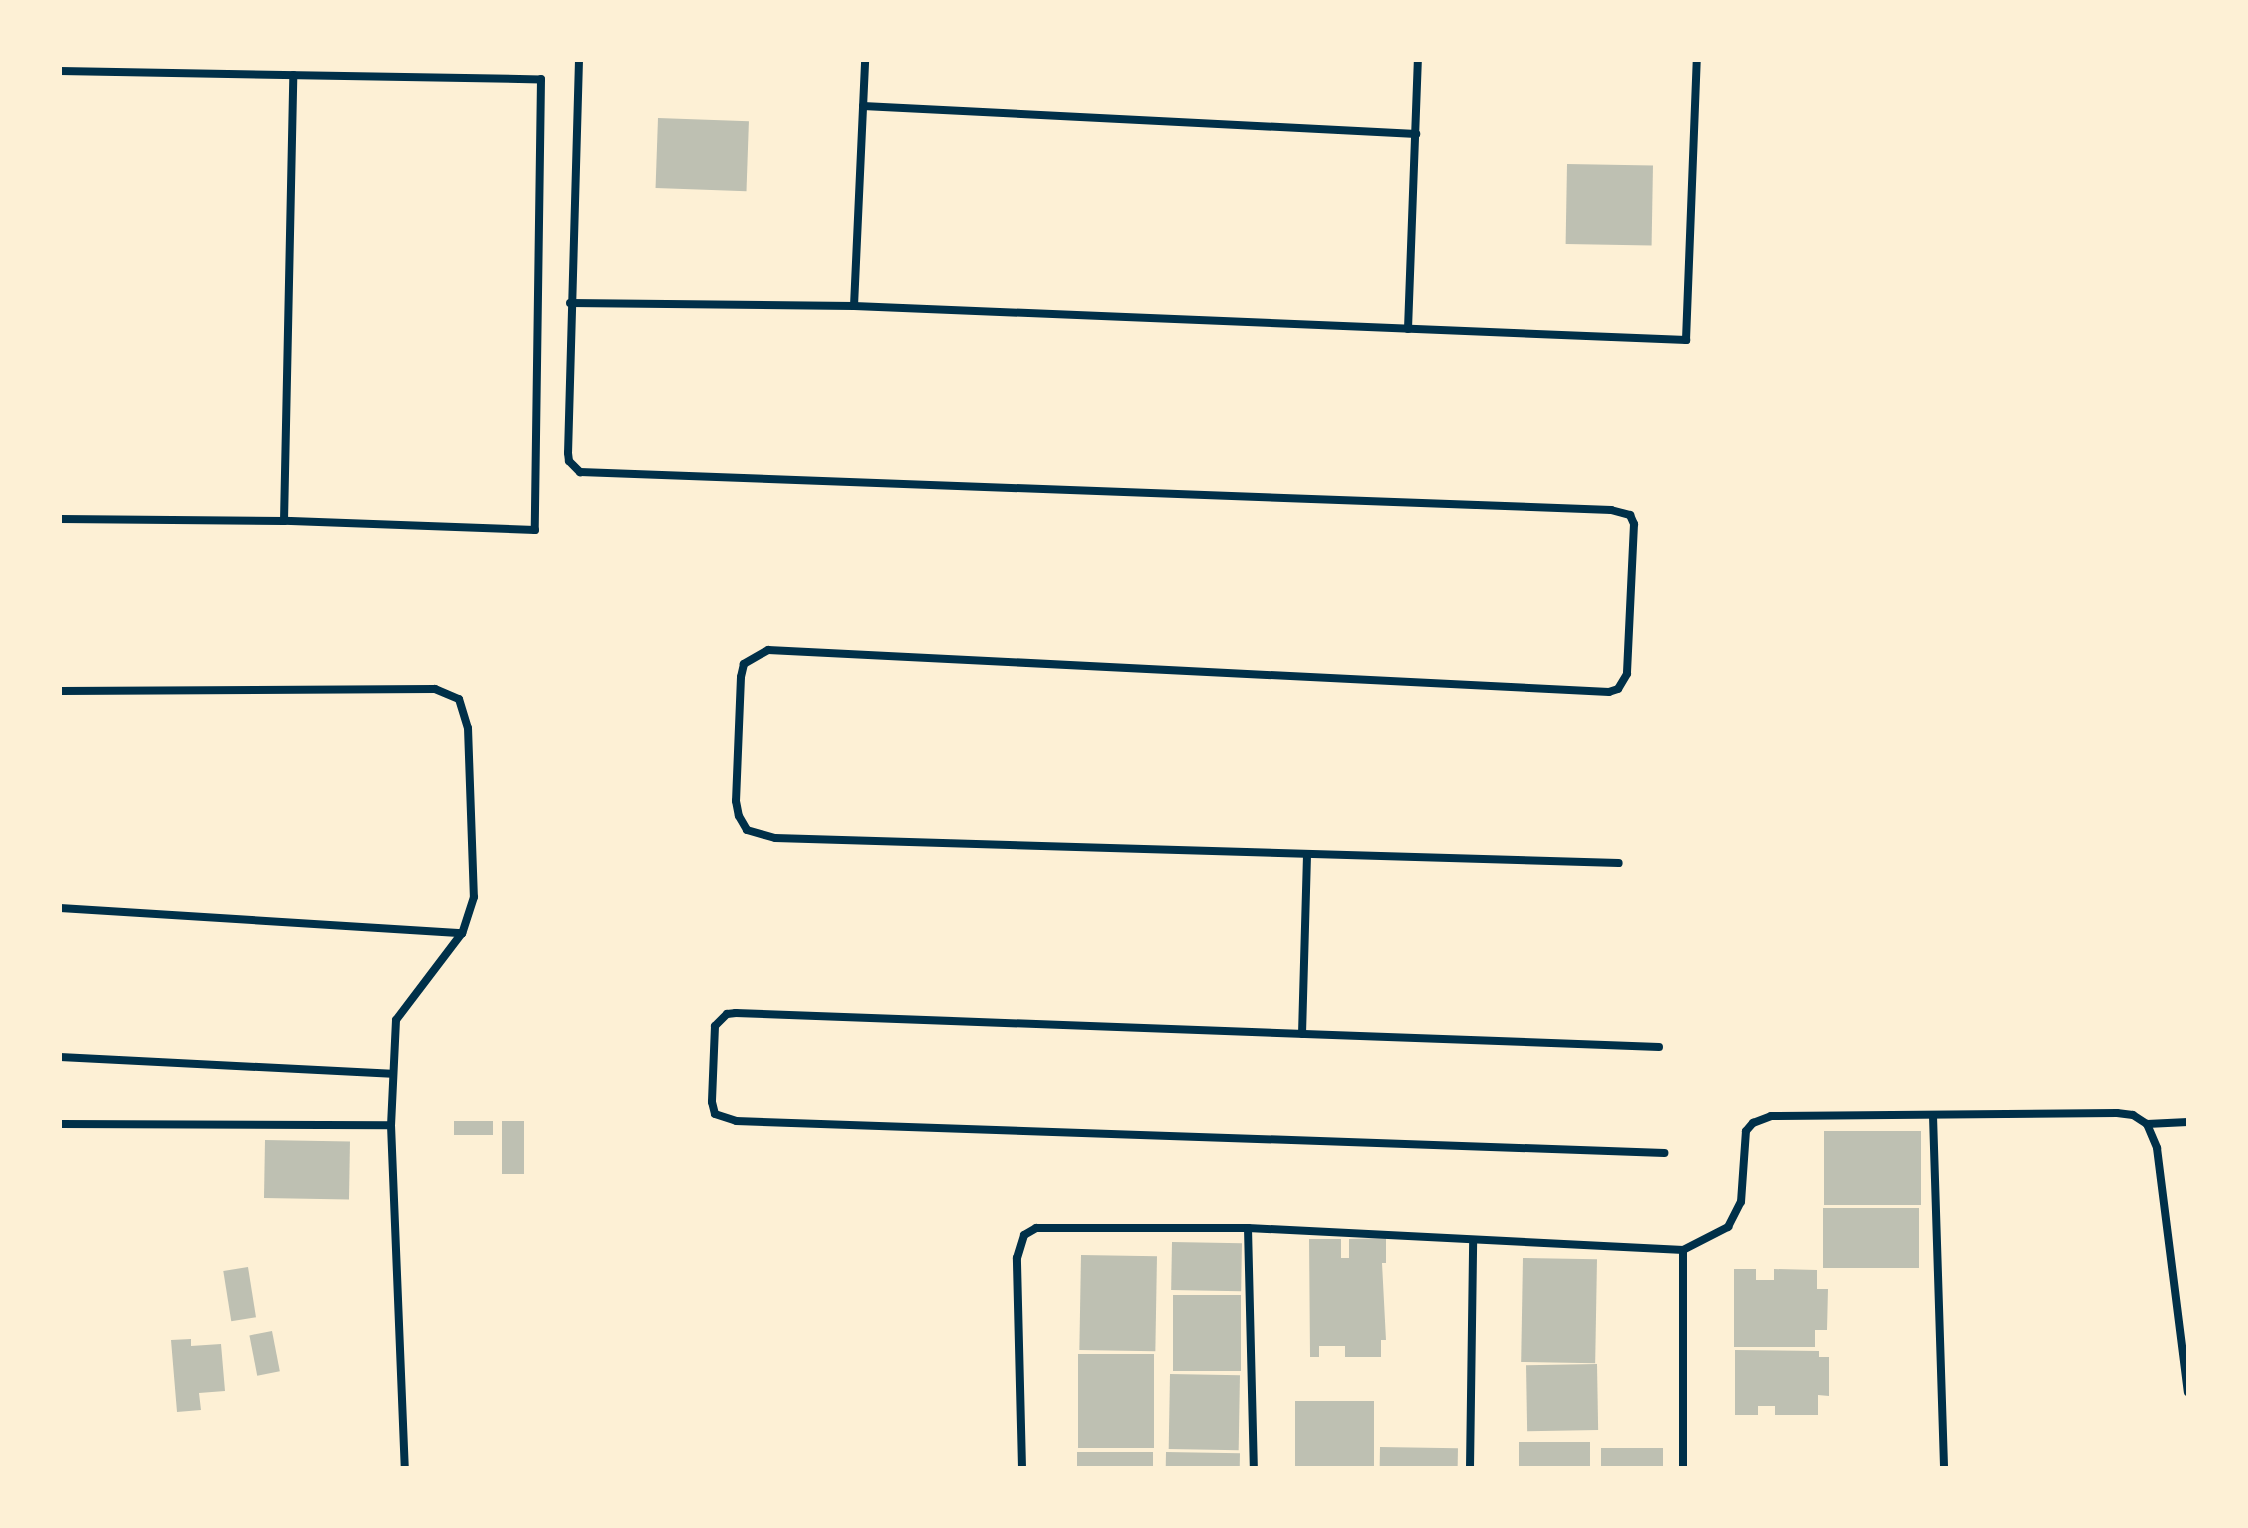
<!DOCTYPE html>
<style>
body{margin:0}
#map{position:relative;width:2248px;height:1528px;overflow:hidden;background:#fdf0d5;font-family:Overpass,sans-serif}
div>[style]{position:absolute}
.building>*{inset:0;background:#bec0b2;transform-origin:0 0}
.minor>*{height:8px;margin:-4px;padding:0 4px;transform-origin:4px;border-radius:4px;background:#003049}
span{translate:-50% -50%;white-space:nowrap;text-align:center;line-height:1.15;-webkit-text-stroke:6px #fdf0d5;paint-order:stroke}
.frame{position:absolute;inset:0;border:62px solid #fdf0d5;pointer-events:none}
</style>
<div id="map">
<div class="building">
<div style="left:658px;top:118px;width:91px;height:70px;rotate:2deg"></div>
<div style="left:1567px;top:164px;width:86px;height:80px;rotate:1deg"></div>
<div style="left:454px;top:1121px;width:39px;height:14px"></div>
<div style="left:502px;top:1121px;width:22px;height:53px"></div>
<div style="left:1824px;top:1131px;width:97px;height:74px"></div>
<div style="left:265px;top:1140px;width:85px;height:58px;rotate:1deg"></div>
<div style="left:1823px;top:1208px;width:96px;height:60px"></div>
<div style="clip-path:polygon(1386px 1238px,1386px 1263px,1382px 1263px,1386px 1340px,1381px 1340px,1381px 1357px,1345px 1357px,1345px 1346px,1319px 1346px,1319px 1357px,1310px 1357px,1309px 1239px,1341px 1239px,1341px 1258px,1349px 1258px,1349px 1239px)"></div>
<div style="left:1172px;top:1242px;width:70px;height:48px;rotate:1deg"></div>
<div style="left:1081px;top:1255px;width:76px;height:95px;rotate:1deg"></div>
<div style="left:1523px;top:1258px;width:74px;height:104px;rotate:1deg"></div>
<div style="left:248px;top:1267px;width:51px;height:25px;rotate:81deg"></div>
<div style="clip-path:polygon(1734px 1269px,1756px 1269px,1756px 1280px,1774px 1280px,1774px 1269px,1817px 1270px,1817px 1289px,1828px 1289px,1827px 1330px,1815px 1330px,1815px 1347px,1734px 1347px)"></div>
<div style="left:1173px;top:1295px;width:68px;height:76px"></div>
<div style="left:272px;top:1331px;width:41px;height:23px;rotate:79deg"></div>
<div style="clip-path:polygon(191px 1339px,191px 1346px,221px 1344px,225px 1391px,199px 1393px,201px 1410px,177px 1412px,171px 1340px)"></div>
<div style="clip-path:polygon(1735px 1350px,1819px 1351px,1819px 1357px,1829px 1357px,1829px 1396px,1818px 1395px,1818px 1415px,1775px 1415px,1775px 1406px,1758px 1406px,1758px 1415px,1735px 1415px)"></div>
<div style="left:1078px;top:1354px;width:76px;height:94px"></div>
<div style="left:1597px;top:1364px;width:66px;height:71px;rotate:89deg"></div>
<div style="left:1170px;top:1374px;width:70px;height:75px;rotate:1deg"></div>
<div style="left:1295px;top:1401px;width:79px;height:67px"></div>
<div style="left:1519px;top:1442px;width:71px;height:26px"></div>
<div style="left:1380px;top:1447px;width:78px;height:21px;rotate:1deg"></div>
<div style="left:1601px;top:1448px;width:62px;height:20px"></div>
<div style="left:1077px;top:1452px;width:76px;height:16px"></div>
<div style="left:1166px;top:1452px;width:74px;height:16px;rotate:1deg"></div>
</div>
<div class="minor">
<div style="left:579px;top:60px;width:393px;rotate:91.6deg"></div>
<div style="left:568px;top:453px;width:8px;rotate:83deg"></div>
<div style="left:569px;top:461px;width:16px;rotate:45deg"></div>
<div style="left:580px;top:472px;width:1032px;rotate:2.11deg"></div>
<div style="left:1611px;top:510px;width:20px;rotate:15deg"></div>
<div style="left:1630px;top:515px;width:10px;rotate:66deg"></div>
<div style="left:1634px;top:524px;width:150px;rotate:92.7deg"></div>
<div style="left:1627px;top:674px;width:17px;rotate:121deg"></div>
<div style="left:1618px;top:689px;width:9px;rotate:162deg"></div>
<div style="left:1609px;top:692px;width:842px;rotate:-177.14deg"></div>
<div style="left:768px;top:650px;width:28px;rotate:150deg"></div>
<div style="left:744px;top:664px;width:13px;rotate:103deg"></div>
<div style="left:741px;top:677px;width:124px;rotate:92.3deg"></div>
<div style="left:736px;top:801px;width:15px;rotate:79deg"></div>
<div style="left:739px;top:816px;width:16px;rotate:60deg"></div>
<div style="left:747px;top:830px;width:29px;rotate:16deg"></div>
<div style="left:775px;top:838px;width:844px;rotate:1.7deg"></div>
<div style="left:60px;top:71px;width:481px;rotate:1deg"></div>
<div style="left:541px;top:79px;width:451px;rotate:90.8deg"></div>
<div style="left:535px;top:530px;width:251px;rotate:-177.9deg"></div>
<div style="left:284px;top:521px;width:224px;rotate:-179.5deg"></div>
<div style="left:863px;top:106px;width:554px;rotate:2.9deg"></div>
<div style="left:570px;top:303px;width:284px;rotate:0.6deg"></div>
<div style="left:854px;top:306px;width:833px;rotate:2.34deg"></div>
<div style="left:1686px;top:340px;width:280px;rotate:-87.8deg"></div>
<div style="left:854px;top:306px;width:246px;rotate:-87.4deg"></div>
<div style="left:1408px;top:329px;width:269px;rotate:-87.9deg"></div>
<div style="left:284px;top:521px;width:446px;rotate:-88.8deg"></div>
<div style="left:60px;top:691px;width:375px;rotate:-0.3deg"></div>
<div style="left:435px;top:689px;width:26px;rotate:23deg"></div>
<div style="left:459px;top:699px;width:30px;rotate:73deg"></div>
<div style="left:468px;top:728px;width:169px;rotate:88deg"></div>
<div style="left:474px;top:897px;width:38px;rotate:108deg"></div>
<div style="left:462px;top:933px;width:109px;rotate:127.2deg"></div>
<div style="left:396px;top:1020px;width:105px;rotate:92.7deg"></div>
<div style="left:60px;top:908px;width:403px;rotate:3.6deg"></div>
<div style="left:1302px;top:1034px;width:180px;rotate:-88.4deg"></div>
<div style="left:1659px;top:1047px;width:924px;rotate:-177.89deg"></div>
<div style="left:736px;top:1013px;width:9px;rotate:174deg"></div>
<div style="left:727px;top:1014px;width:17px;rotate:135deg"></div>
<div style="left:715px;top:1026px;width:76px;rotate:92.3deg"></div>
<div style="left:712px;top:1102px;width:12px;rotate:76deg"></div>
<div style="left:715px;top:1114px;width:22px;rotate:18deg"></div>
<div style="left:736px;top:1121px;width:929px;rotate:1.97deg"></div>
<div style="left:60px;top:1057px;width:332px;rotate:2.9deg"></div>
<div style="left:1933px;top:1116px;width:352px;rotate:88.2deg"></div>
<div style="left:60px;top:1124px;width:331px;rotate:0.2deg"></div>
<div style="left:391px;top:1125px;width:343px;rotate:87.7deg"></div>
<div style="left:2147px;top:1124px;width:41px;rotate:-2.8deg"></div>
<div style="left:1248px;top:1228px;width:240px;rotate:88.6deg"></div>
<div style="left:1683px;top:1250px;width:218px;rotate:90deg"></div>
<div style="left:1022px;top:1468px;width:210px;rotate:-91.4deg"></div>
<div style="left:1017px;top:1258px;width:24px;rotate:-73deg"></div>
<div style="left:1024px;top:1235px;width:14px;rotate:-30deg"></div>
<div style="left:1036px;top:1228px;width:212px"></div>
<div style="left:1248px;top:1228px;width:436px;rotate:2.9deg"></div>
<div style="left:1683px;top:1250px;width:51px;rotate:-27.1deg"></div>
<div style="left:1728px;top:1227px;width:28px;rotate:-63deg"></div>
<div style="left:1741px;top:1202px;width:71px;rotate:-86deg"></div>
<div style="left:1746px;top:1131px;width:11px;rotate:-49deg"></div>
<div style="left:1753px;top:1123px;width:19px;rotate:-21deg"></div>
<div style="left:1771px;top:1116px;width:346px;rotate:-0.5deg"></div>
<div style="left:2117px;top:1113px;width:16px;rotate:7deg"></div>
<div style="left:2133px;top:1115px;width:17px;rotate:33deg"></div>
<div style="left:2147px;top:1124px;width:26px;rotate:67deg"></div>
<div style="left:2157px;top:1148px;width:246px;rotate:82.8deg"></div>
<div style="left:1470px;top:1468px;width:228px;rotate:-89.2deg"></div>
</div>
<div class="frame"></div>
</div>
